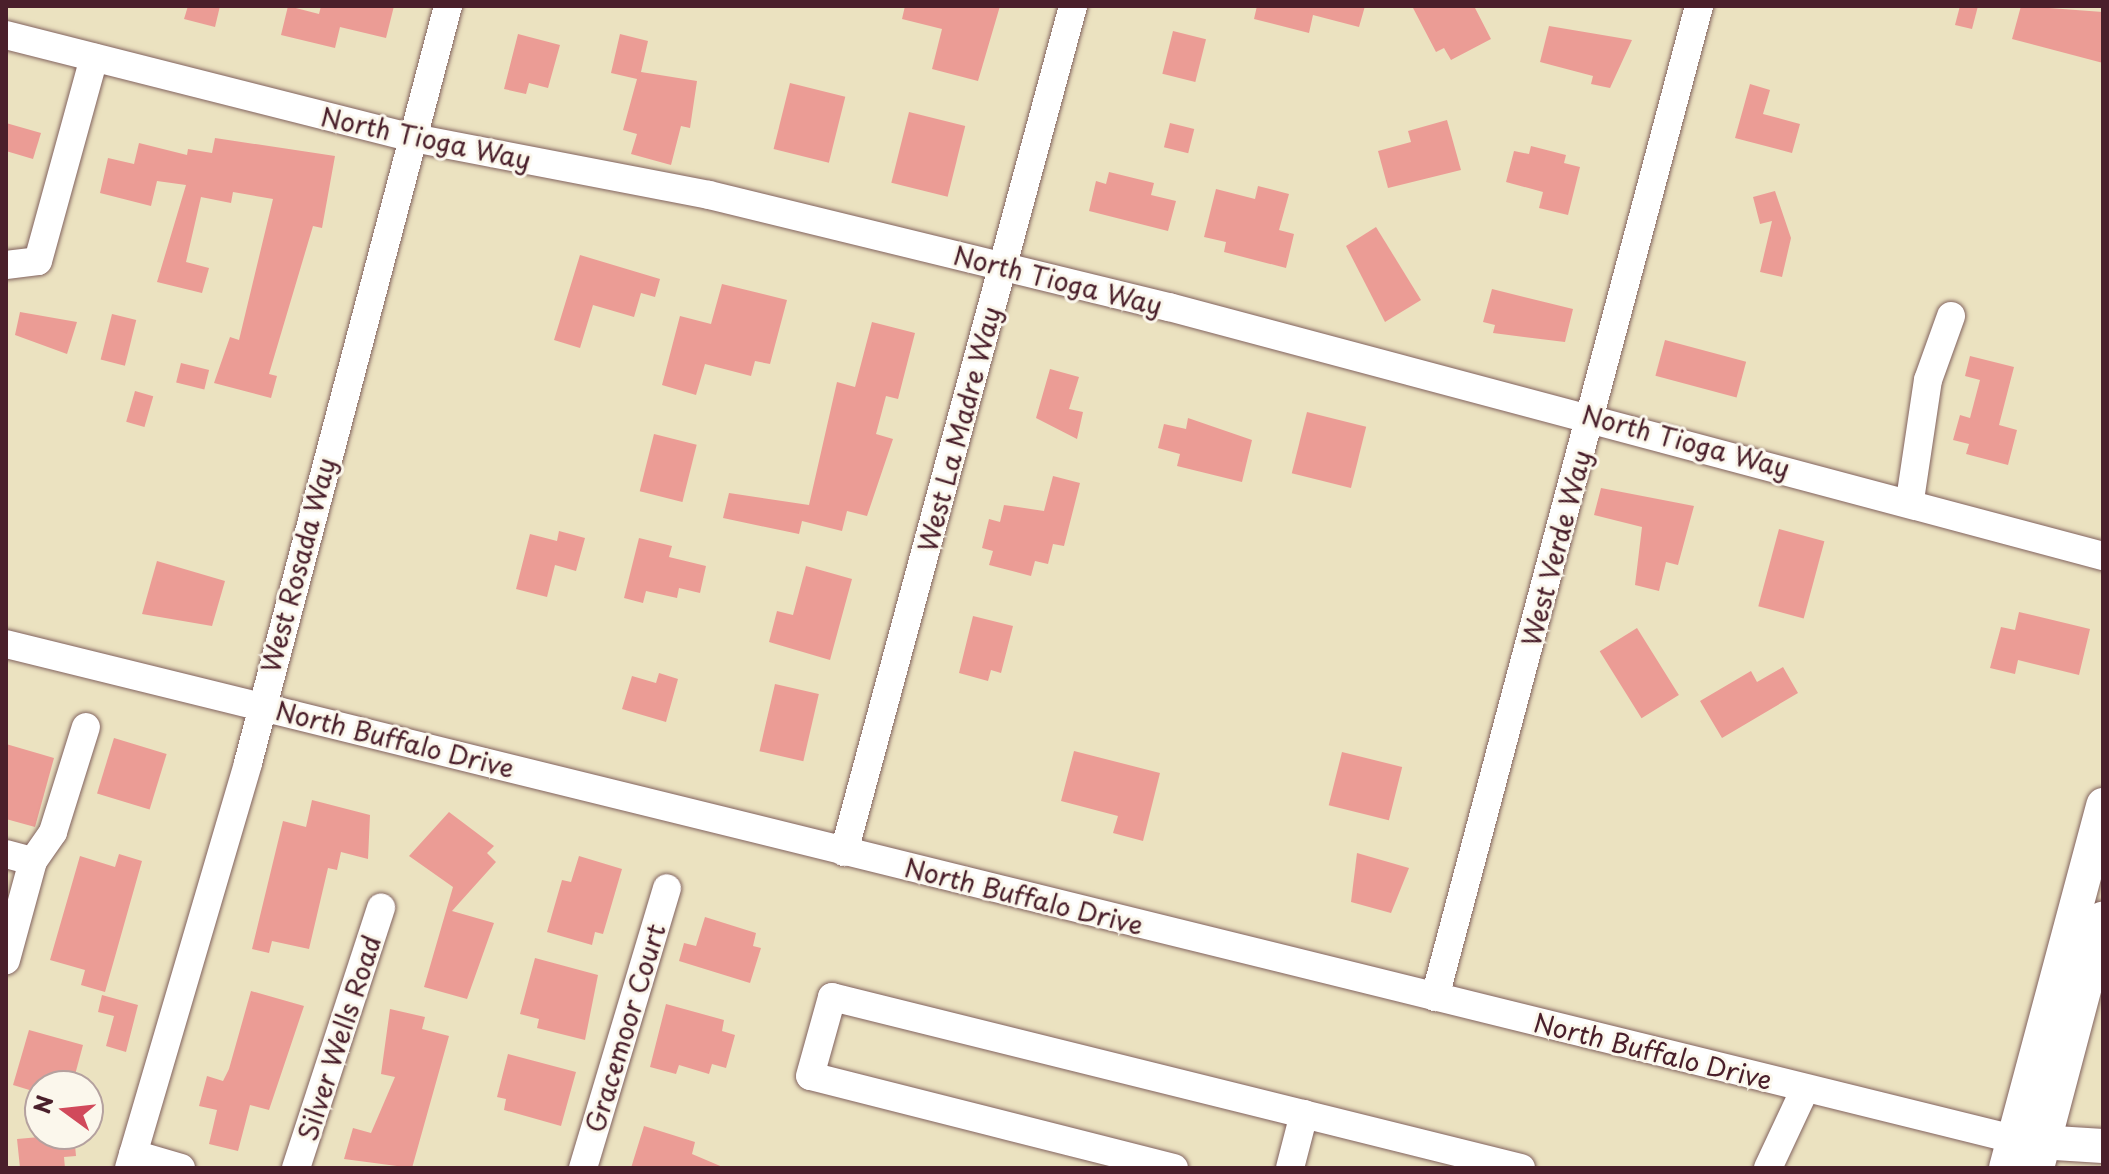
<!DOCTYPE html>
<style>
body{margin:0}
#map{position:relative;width:2109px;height:1174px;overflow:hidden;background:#ebe2c0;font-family:"Playpen Sans",sans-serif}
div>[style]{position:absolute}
.building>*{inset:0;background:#eb9c95;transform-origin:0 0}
.roads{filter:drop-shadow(0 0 2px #82635f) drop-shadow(0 0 2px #82635f)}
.minor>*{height:28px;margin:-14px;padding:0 14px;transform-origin:14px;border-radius:14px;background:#fff}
.major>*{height:34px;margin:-17px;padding:0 17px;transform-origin:17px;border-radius:17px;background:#fff}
span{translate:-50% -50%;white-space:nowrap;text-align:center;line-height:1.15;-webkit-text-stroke:6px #fbf7ec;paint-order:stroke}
.street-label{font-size:26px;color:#4a1f2b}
.frame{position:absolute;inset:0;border:8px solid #4a1f2b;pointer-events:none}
.north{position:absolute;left:24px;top:1070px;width:80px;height:80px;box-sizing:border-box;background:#fbf7ec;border:2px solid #b4a19f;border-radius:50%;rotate:285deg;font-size:22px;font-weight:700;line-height:32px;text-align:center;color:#4a1f2b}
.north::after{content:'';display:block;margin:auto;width:28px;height:36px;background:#d1495b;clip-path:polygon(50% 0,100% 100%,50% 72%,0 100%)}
</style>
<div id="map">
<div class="building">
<div style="clip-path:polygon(188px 6px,220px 6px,215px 27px,184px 19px)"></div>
<div style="clip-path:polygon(288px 6px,319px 14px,321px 6px,394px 6px,386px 38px,340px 27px,335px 48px,281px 35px)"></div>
<div style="clip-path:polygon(905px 6px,1000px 6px,978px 81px,932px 69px,942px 29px,902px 19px)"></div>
<div style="clip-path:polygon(1257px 6px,1365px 6px,1359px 27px,1313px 15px,1309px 33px,1254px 19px)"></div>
<div style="clip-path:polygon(1412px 6px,1474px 6px,1491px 39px,1451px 60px,1444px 48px,1436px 52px)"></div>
<div style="clip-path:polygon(1960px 6px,1978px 6px,1972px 29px,1955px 25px)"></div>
<div style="clip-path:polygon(2021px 6px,2103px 12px,2103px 63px,2012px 39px)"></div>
<div style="clip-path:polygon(1549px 26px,1632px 40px,1610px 88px,1591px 84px,1593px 76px,1540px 62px)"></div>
<div style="left:1173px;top:31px;width:34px;height:44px;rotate:14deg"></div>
<div style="clip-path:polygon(518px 34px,560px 45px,548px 88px,529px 83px,526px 94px,504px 89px)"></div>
<div style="clip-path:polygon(620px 34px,648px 41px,641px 72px,697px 81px,690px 128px,681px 126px,671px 165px,631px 154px,637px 134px,623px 130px,637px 79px,611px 73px)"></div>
<div style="left:790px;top:83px;width:57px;height:68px;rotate:14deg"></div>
<div style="clip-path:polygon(1750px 84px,1770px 90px,1763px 114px,1800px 124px,1792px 153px,1735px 138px)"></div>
<div style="left:909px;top:112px;width:58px;height:73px;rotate:14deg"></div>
<div style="clip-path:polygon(1447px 120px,1461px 170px,1388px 188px,1378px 151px,1411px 142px,1408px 131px)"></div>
<div style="clip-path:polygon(6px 123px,41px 133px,33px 159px,6px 151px)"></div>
<div style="left:1170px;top:123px;width:25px;height:25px;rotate:14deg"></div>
<div style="clip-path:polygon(215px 138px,335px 156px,322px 228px,313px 226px,269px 374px,277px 376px,271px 398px,214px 383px,230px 337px,239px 340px,273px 199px,233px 192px,231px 203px,201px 197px,186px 262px,209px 268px,202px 293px,157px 282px,186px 185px,157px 181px,151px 206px,100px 193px,108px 158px,134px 164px,139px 143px,187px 155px,188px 149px,212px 153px)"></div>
<div style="clip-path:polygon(1531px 146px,1566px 155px,1564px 163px,1580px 167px,1568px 215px,1539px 208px,1543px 192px,1506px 182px,1514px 151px,1529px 154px)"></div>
<div style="clip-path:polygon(1109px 172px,1154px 183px,1151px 195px,1176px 201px,1168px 231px,1089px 211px,1096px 181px,1106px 184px)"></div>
<div style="clip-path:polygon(1258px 186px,1289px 194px,1279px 230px,1294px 234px,1286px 268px,1224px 252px,1226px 242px,1204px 237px,1216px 189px,1255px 199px)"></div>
<div style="clip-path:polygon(1775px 191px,1791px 238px,1782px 277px,1760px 272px,1772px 221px,1760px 224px,1753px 197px)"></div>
<div style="clip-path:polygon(1376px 227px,1421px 300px,1385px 322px,1346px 246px)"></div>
<div style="clip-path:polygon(580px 255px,660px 279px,655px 297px,641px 293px,634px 317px,593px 305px,580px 348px,554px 340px)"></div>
<div style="clip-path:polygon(722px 284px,787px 300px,770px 364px,755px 361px,751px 376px,705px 364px,696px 395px,662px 385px,680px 316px,711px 324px)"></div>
<div style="clip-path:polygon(1492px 289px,1573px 309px,1565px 342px,1493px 333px,1495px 325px,1483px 322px)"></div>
<div style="clip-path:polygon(20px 312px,77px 322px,67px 354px,15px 335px)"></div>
<div style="left:112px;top:314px;width:25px;height:47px;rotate:14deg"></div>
<div style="clip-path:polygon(872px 322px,915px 333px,898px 399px,886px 396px,876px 434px,893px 439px,867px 516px,847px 511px,842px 531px,802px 521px,799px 534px,723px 518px,729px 493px,809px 505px,837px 382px,855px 387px)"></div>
<div style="left:1665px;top:340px;width:84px;height:37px;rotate:15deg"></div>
<div style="clip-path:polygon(1970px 356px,2014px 367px,1999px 425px,2017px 430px,2008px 465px,1966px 454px,1969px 444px,1953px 440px,1960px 415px,1970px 418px,1980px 380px,1965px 376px)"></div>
<div style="left:181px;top:363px;width:29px;height:20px;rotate:14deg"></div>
<div style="clip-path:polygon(1050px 369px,1079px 377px,1069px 409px,1083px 412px,1077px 439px,1036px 418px)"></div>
<div style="left:135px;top:391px;width:19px;height:32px;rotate:16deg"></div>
<div style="left:1307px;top:412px;width:61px;height:63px;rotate:14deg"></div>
<div style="clip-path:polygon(1188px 418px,1252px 440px,1242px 482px,1177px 466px,1180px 454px,1158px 448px,1164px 424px,1186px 429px)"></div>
<div style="left:654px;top:434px;width:44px;height:59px;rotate:14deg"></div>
<div style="clip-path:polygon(1053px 476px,1080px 483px,1064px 546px,1053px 544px,1048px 564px,1035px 561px,1031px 576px,989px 565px,993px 551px,982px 548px,989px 519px,1000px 522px,1004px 505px,1044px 511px)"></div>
<div style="clip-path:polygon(1601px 488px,1694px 506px,1678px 565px,1666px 562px,1659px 591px,1635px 585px,1642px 527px,1594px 515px)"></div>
<div style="left:1779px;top:529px;width:47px;height:80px;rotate:15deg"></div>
<div style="clip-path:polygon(559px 531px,585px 538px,576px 571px,555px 565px,547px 597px,516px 589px,530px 534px,557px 541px)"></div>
<div style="clip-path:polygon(639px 538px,672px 546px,669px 557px,706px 566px,700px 593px,679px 588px,677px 598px,646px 591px,643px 603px,624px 598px)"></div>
<div style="clip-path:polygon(157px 561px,225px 581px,212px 626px,142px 614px)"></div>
<div style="clip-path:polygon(806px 566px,852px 579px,830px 660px,769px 642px,777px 611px,793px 615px)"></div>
<div style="clip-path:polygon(2019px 612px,2090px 629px,2079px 675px,2018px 660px,2015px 674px,1990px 668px,2001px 627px,2015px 630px)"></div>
<div style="clip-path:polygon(973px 616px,1013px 626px,1001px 673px,991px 670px,988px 681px,959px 673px)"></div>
<div style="left:1637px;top:628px;width:79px;height:44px;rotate:58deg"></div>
<div style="clip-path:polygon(1783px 667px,1798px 693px,1722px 738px,1700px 701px,1751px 671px,1757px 682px)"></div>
<div style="clip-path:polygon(659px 673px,678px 679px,666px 722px,622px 709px,632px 676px,656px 683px)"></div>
<div style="left:775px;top:684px;width:45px;height:69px;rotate:13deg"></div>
<div style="left:114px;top:738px;width:55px;height:58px;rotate:17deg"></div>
<div style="clip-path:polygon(6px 744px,54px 758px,35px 827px,6px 819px)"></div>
<div style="clip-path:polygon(1074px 751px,1160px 773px,1143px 841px,1113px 833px,1118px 816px,1061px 801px)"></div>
<div style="left:1342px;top:752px;width:62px;height:55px;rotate:14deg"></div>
<div style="clip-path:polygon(312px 800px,370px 815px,368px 859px,341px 852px,337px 870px,328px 868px,309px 949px,272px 941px,269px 953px,252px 949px,283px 821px,306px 827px)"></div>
<div style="clip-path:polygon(449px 812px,494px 846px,487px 853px,496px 862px,452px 911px,494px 923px,467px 999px,424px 987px,453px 887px,409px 856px)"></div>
<div style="clip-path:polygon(1357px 853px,1409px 868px,1391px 913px,1351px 902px)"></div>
<div style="clip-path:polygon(119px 854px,142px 861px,105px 992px,81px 985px,85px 970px,50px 960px,80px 856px,115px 867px)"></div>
<div style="clip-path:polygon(579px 856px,622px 869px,603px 934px,595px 932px,592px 945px,547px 932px,562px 880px,571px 882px)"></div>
<div style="clip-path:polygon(705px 917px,756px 933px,753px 946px,761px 948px,750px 983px,679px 961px,684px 943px,696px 946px)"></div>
<div style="clip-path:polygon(535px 958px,598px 975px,585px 1040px,537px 1028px,539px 1019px,520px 1014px)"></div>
<div style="clip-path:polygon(251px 991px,304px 1006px,269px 1110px,250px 1105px,238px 1151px,209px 1144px,217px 1110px,199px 1106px,207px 1076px,223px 1081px,229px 1069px)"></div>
<div style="clip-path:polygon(102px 995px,138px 1005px,126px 1052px,106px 1046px,114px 1016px,98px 1012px)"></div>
<div style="clip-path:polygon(666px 1004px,724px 1020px,722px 1031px,735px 1035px,726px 1068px,712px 1064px,709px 1074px,679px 1065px,676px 1074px,650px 1067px)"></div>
<div style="clip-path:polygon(390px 1009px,425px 1017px,422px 1029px,449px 1036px,412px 1168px,344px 1159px,353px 1128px,371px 1133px,395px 1077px,381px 1074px)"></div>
<div style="clip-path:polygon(29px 1030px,83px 1045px,72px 1086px,36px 1092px,13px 1085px)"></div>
<div style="clip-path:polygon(508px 1054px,576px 1072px,561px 1126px,504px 1110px,506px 1099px,497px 1097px)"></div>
<div style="clip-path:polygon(644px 1126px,695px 1142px,692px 1154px,725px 1168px,631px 1168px)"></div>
<div style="clip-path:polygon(74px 1134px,76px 1156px,64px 1157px,65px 1168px,20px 1168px,17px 1139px)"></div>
</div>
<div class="roads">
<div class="minor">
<div style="left:6px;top:35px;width:420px;rotate:14.2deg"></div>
<div style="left:413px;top:138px;width:301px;rotate:10.9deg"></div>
<div style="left:709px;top:195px;width:473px;rotate:13.7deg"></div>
<div style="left:1169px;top:307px;width:967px;rotate:14.93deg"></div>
<div style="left:6px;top:265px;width:32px;rotate:-7deg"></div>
<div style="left:38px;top:261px;width:211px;rotate:-74.6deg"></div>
<div style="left:1910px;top:500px;width:121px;rotate:-81.5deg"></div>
<div style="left:1928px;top:380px;width:68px;rotate:-70.2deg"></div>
<div style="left:6px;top:644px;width:2068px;rotate:13.85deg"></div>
<div style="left:844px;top:852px;width:876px;rotate:-74.85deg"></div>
<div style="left:6px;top:854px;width:28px;rotate:15deg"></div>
<div style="left:33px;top:861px;width:103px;rotate:105.3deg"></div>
<div style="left:33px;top:861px;width:35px;rotate:-55deg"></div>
<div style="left:53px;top:832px;width:110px;rotate:-72.6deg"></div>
<div style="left:1435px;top:997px;width:1026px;rotate:-75.08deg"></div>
<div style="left:133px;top:1154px;width:50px;rotate:16.3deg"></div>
<div style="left:129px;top:1168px;width:422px;rotate:-73.6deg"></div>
<div style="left:248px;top:763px;width:783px;rotate:-75.2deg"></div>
<div style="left:296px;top:1168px;width:274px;rotate:-71.9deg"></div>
<div style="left:583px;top:1168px;width:292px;rotate:-73.3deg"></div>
<div style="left:1174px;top:1168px;width:375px;rotate:-165.8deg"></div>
<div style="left:810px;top:1076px;width:82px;rotate:-74.4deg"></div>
<div style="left:832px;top:997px;width:710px;rotate:13.94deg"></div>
<div style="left:1290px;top:1168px;width:56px;rotate:-75.5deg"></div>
<div style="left:1768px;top:1168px;width:87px;rotate:-64.9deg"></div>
</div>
<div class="major">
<div style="left:2023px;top:1141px;width:80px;rotate:3.6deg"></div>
<div style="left:2006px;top:1168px;width:376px;rotate:-75deg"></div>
<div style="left:2037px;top:1168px;width:258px;rotate:-75.2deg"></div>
</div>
</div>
<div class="street-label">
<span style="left:426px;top:138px;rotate:12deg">North Tioga Way</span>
<span style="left:1058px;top:280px;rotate:14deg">North Tioga Way</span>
<span style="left:959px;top:429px;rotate:-75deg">West La Madre Way</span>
<span style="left:1686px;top:441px;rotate:15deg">North Tioga Way</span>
<span style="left:1556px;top:548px;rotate:-75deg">West Verde Way</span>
<span style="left:298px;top:565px;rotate:-75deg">West Rosada Way</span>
<span style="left:395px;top:739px;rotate:14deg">North Buffalo Drive</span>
<span style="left:1024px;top:896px;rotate:14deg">North Buffalo Drive</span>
<span style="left:625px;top:1028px;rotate:-73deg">Gracemoor Court</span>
<span style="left:339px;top:1038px;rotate:-72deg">Silver Wells Road</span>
<span style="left:1653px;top:1051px;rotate:14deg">North Buffalo Drive</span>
</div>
<div class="frame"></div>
<div class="north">N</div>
</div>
